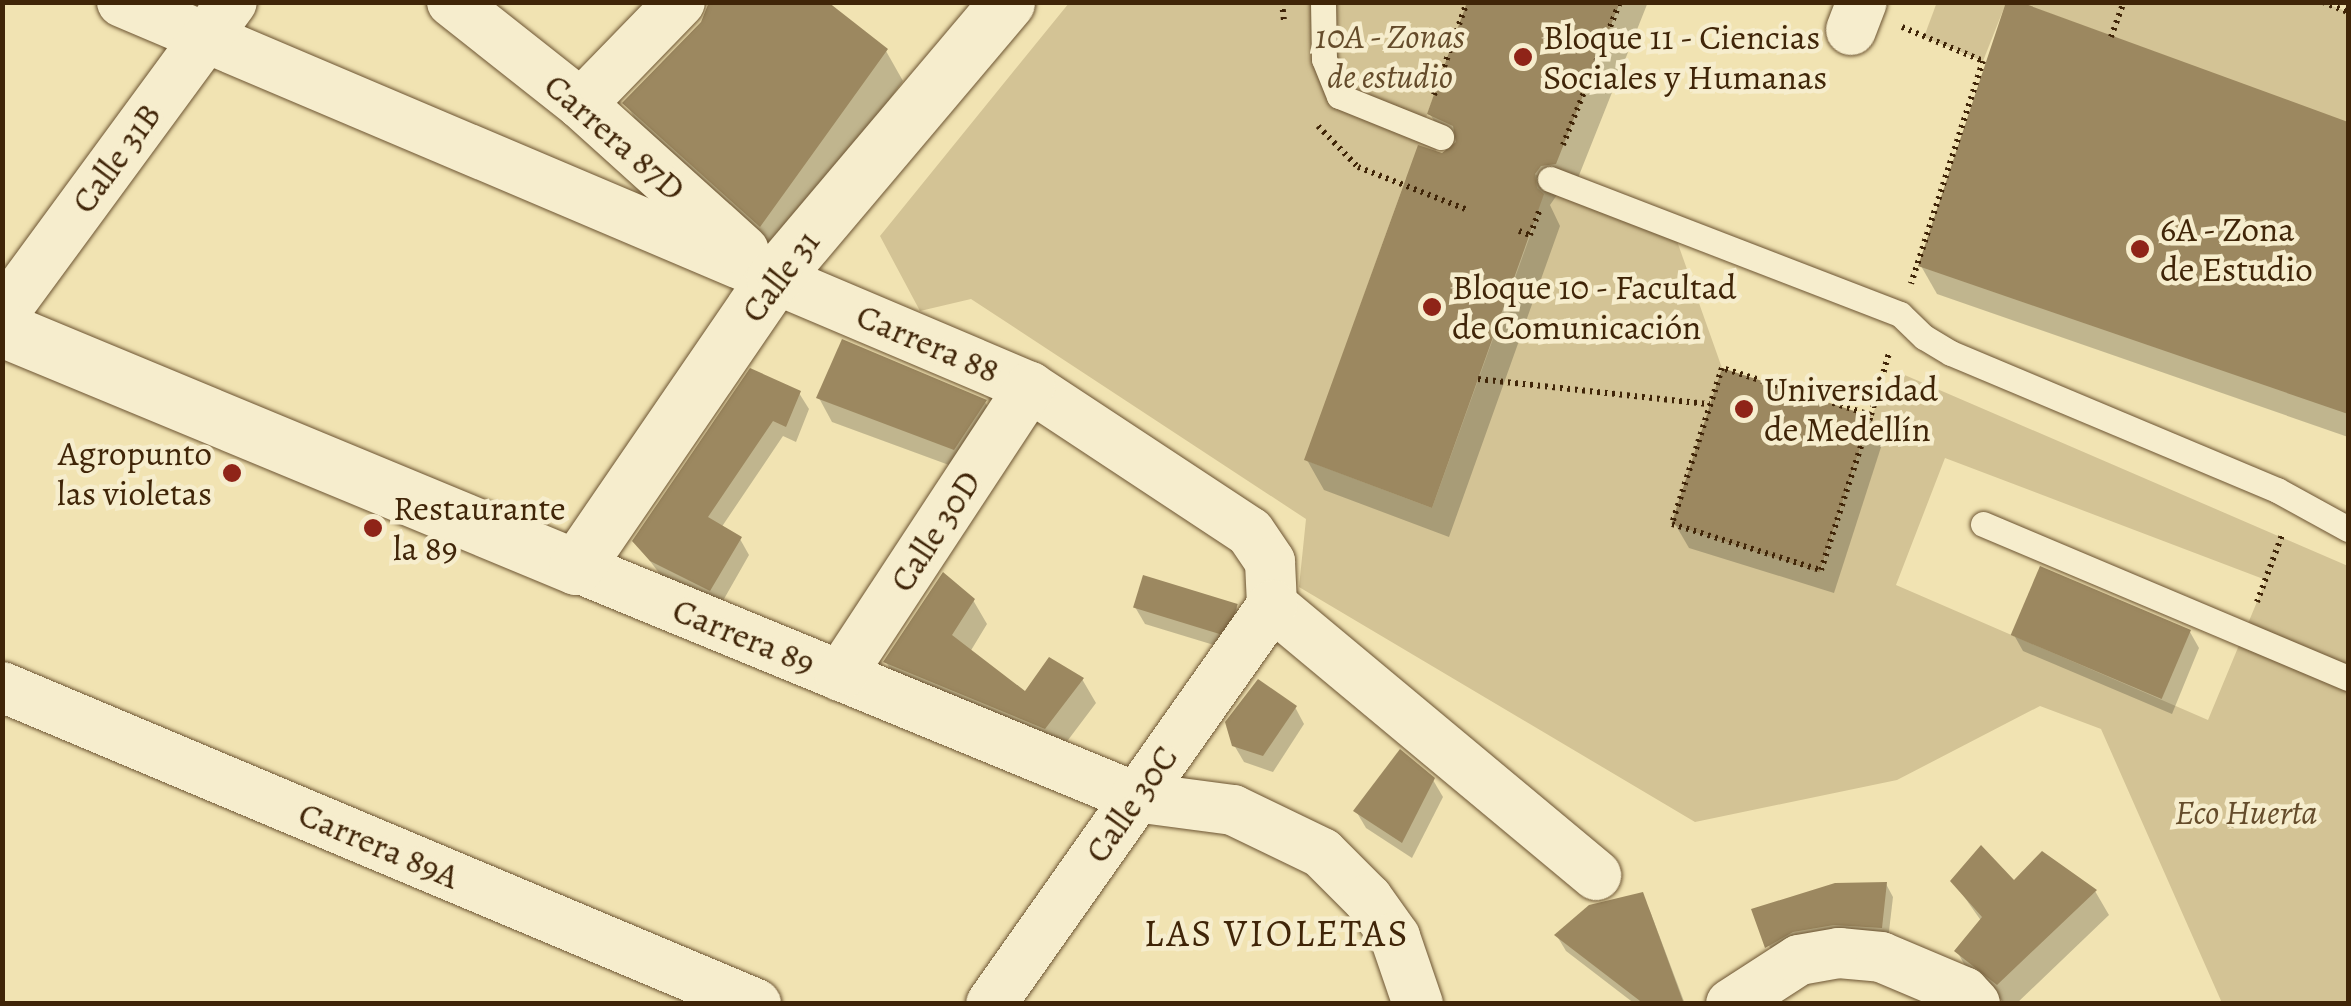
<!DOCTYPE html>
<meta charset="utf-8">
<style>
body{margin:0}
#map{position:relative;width:2351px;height:1006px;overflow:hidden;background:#f1e3b2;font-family:Alegreya,serif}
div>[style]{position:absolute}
.green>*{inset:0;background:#d3c395}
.shadow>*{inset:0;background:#0003}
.building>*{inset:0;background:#9c8860;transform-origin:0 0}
.path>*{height:6px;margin-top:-3px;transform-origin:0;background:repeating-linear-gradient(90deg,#402508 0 2.5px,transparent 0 7.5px)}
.roads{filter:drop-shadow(0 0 2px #6c5432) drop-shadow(0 0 2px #6c5432)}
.lane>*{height:25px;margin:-12.5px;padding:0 12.5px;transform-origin:12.5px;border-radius:12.5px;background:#f6edcd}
.street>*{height:50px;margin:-25px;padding:0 25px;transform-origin:25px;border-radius:25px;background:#f6edcd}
.secondary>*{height:55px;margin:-27.5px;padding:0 27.5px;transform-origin:27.5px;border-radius:27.5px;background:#f6edcd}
.dots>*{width:28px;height:28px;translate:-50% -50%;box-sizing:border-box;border:5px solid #f6edcd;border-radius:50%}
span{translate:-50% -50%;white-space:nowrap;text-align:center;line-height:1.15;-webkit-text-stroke:9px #f6edcd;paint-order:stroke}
.park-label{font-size:35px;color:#654c2b;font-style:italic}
.poi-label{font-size:35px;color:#402508}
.left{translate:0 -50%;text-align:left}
.right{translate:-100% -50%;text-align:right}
.street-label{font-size:35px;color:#402508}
.neighbourhood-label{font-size:38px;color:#402508;letter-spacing:2.5px}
.frame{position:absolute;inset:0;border:5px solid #402508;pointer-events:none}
</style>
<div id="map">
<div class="green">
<div style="clip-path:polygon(1937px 2px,2006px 3px,1983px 61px,1924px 37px)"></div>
<div style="clip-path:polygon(evenodd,1069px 3px,1467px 3px,1423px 126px,1441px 137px,1424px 182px,1406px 178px,1305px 460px,1432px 508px,1534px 225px,1513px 217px,1529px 172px,1672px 227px,1722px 368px,1673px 523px,1821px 570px,1871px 415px,1900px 373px,2348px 566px,2348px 1003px,2222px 1003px,2101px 729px,2040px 706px,1897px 780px,1695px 822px,1299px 587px,1306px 519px,971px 299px,920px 311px,880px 236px,1069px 3px,1945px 458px,2266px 580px,2208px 720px,1896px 585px,1945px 458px)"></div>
<div style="clip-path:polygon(2021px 3px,2325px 3px,2348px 12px,2348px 123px)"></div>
</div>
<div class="shadow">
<div style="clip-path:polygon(1470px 2px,1648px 2px,1572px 193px,1557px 195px,1550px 205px,1560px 226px,1449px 537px,1324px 490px,1307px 460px,1443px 156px,1454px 147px,1447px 143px,1430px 114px)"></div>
<div style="clip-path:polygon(2014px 2px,2348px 125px,2348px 437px,1937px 294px,1921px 266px)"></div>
<div style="clip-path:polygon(886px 51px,903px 81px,778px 254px,643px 133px,626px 103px)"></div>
<div style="clip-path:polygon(799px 393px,809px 409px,796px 442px,783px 436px,721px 528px,740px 539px,749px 555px,720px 606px,662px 577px,635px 541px)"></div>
<div style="clip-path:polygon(819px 398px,985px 402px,999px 426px,968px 472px,832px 422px)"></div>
<div style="clip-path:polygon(1870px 418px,1883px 441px,1834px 593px,1689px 548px,1675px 524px)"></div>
<div style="clip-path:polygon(973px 600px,987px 624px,970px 652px,1025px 695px,1082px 679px,1096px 703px,1059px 752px,900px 686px,886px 662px)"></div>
<div style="clip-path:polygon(1236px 606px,1245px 622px,1227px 649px,1145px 624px,1135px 607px)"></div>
<div style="clip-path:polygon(2190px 632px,2199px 648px,2172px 714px,2023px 651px,2014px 635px)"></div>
<div style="clip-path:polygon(1295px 707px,1304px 724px,1273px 772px,1244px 762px,1234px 745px)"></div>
<div style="clip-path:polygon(1433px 780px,1443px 797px,1412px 858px,1366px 828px,1356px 811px)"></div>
<div style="clip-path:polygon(1953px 881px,2095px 891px,2109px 915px,2016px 1004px,2006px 1004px,1970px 975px,1957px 951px,1982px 922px)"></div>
<div style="clip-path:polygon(1886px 884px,1893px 897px,1888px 940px,1775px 959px,1754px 911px)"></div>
<div style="clip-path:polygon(1641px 895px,1650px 911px,1685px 1004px,1635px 1004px,1566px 951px,1557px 936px)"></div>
</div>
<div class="building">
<div style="clip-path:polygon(709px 2px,828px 2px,888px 49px,760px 227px,622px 103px,701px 22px)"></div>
<div style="clip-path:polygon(1467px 2px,1620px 2px,1556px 164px,1541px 166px,1535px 174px,1537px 188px,1544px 194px,1432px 508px,1304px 460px,1418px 145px,1442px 153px,1456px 142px,1453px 126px,1427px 114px)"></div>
<div style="clip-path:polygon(2006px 2px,2020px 2px,2348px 122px,2348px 414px,1918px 266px)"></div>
<div style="clip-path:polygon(842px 339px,987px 400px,954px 450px,816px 398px)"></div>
<div style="clip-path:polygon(750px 368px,801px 391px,786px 427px,773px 421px,708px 517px,742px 537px,710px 591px,650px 561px,632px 541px)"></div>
<div style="left:1722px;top:368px;width:156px;height:164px;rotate:18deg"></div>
<div style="left:2040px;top:566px;width:164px;height:75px;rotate:23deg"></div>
<div style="clip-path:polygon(943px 572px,975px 599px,952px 635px,1025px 691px,1049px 657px,1084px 678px,1045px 729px,883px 662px)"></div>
<div style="left:1143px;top:575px;width:99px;height:34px;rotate:17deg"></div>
<div style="clip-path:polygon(1258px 679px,1297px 706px,1263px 756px,1232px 746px,1225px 722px)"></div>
<div style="clip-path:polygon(1400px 749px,1435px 778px,1402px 843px,1353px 811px)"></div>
<div style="clip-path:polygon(1981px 845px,2014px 880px,2042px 851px,2097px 890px,1997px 985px,1954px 951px,1982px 917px,1950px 881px)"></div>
<div style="clip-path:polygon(1887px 882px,1882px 928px,1834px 925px,1793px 932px,1765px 948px,1751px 909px,1835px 883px)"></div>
<div style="clip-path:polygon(1643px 892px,1684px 1004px,1644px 1004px,1554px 935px,1589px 905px)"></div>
</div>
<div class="path">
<div style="left:1282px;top:2px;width:19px;rotate:84deg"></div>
<div style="left:2030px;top:2px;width:5px;rotate:79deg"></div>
<div style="left:2323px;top:2px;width:27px;rotate:22deg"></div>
<div style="left:1902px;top:27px;width:88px;rotate:22.8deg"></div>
<div style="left:1983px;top:61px;width:234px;rotate:107.9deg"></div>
<div style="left:2111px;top:37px;width:37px;rotate:-70deg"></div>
<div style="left:1434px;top:95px;width:99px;rotate:-70.5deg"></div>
<div style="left:1318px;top:126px;width:57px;rotate:45.7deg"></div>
<div style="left:1358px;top:167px;width:118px;rotate:21.4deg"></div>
<div style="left:1563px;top:145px;width:154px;rotate:-68.3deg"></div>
<div style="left:1519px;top:231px;width:12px;rotate:20deg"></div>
<div style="left:1530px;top:235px;width:28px;rotate:-69deg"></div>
<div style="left:1478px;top:379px;width:233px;rotate:6.2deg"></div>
<div style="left:1871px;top:415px;width:156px;rotate:-162.5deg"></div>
<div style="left:1722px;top:368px;width:164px;rotate:107.8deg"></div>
<div style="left:1672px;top:524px;width:156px;rotate:17.2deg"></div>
<div style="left:1821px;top:570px;width:163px;rotate:-72.1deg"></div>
<div style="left:1871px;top:415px;width:65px;rotate:-73.8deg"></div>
<div style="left:2257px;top:602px;width:72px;rotate:-69.5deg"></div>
</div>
<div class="roads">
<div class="lane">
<div style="left:1323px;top:2px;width:57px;rotate:89deg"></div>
<div style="left:1324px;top:59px;width:40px;rotate:68deg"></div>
<div style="left:1339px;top:96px;width:110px;rotate:21.9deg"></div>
<div style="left:1550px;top:179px;width:375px;rotate:21.1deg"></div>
<div style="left:1900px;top:314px;width:33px;rotate:44deg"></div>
<div style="left:1924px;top:337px;width:31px;rotate:31deg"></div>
<div style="left:1951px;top:353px;width:354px;rotate:22.8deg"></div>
<div style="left:2277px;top:490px;width:81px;rotate:28.8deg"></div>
<div style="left:1983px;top:524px;width:396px;rotate:22.9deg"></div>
</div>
<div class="street">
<div style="left:122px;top:2px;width:986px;rotate:22.98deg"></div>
<div style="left:1030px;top:387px;width:263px;rotate:33.4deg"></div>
<div style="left:1250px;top:532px;width:36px;rotate:56deg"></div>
<div style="left:1270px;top:562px;width:43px;rotate:87.3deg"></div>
<div style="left:1272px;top:605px;width:422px;rotate:39.8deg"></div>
<div style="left:452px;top:2px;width:164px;rotate:38.3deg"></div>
<div style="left:581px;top:104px;width:219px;rotate:42deg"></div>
<div style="left:1851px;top:30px;width:30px;rotate:-69deg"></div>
<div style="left:581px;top:104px;width:142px;rotate:-45.9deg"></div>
<div style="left:2px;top:315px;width:388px;rotate:-53.7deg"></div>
<div style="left:576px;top:567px;width:604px;rotate:22.36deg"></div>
<div style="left:1135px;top:797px;width:99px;rotate:7.6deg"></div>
<div style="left:1233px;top:810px;width:99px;rotate:25.8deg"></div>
<div style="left:1322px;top:853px;width:65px;rotate:45deg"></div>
<div style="left:1368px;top:899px;width:47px;rotate:54.6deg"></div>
<div style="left:1395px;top:937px;width:71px;rotate:71.1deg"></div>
<div style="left:840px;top:676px;width:346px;rotate:-56.7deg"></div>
<div style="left:2px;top:687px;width:818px;rotate:22.8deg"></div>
<div style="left:991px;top:1004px;width:488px;rotate:-54.8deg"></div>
<div style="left:1731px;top:1004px;width:81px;rotate:-32.9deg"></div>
<div style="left:1799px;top:960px;width:41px;rotate:-9.9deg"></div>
<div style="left:1839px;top:953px;width:42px;rotate:5.4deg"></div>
<div style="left:1881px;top:957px;width:90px;rotate:22.9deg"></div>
<div style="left:1964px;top:992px;width:16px;rotate:47deg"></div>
</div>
<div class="secondary">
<div style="left:2px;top:329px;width:621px;rotate:22.52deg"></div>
<div style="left:576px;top:567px;width:350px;rotate:-55.6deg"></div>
<div style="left:774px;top:278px;width:361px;rotate:-49.8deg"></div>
</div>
</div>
<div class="dots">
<div style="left:1523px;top:57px;background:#8f2418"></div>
<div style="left:2140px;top:249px;background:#8f2418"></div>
<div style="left:1432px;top:307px;background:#8f2418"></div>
<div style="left:1744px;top:409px;background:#8f2418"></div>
<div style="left:232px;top:473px;background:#8f2418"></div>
<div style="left:373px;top:528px;background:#8f2418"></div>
</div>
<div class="park-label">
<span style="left:1390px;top:56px">10A - Zonas<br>de estudio</span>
<span style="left:2246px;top:812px">Eco Huerta</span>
</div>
<div class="poi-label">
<span class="left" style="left:1543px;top:57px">Bloque 11 - Ciencias<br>Sociales y Humanas</span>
<span class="left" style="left:2160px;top:249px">6A - Zona<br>de Estudio</span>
<span class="left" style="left:1452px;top:307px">Bloque 10 - Facultad<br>de Comunicación</span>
<span class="left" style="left:1764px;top:409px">Universidad<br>de Medellín</span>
<span class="right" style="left:212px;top:473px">Agropunto<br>las violetas</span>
<span class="left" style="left:393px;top:528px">Restaurante<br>la 89</span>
</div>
<div class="street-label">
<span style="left:615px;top:137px;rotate:41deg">Carrera 87D</span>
<span style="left:116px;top:158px;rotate:-54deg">Calle 31B</span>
<span style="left:780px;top:276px;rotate:-53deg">Calle 31</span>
<span style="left:928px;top:343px;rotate:23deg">Carrera 88</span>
<span style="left:935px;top:531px;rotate:-57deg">Calle 30D</span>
<span style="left:744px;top:636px;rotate:22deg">Carrera 89</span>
<span style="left:1131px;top:804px;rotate:-55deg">Calle 30C</span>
<span style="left:379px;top:845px;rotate:23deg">Carrera 89A</span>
</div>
<div class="neighbourhood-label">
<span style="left:1277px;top:934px">LAS VIOLETAS</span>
</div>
<div class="frame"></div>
</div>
